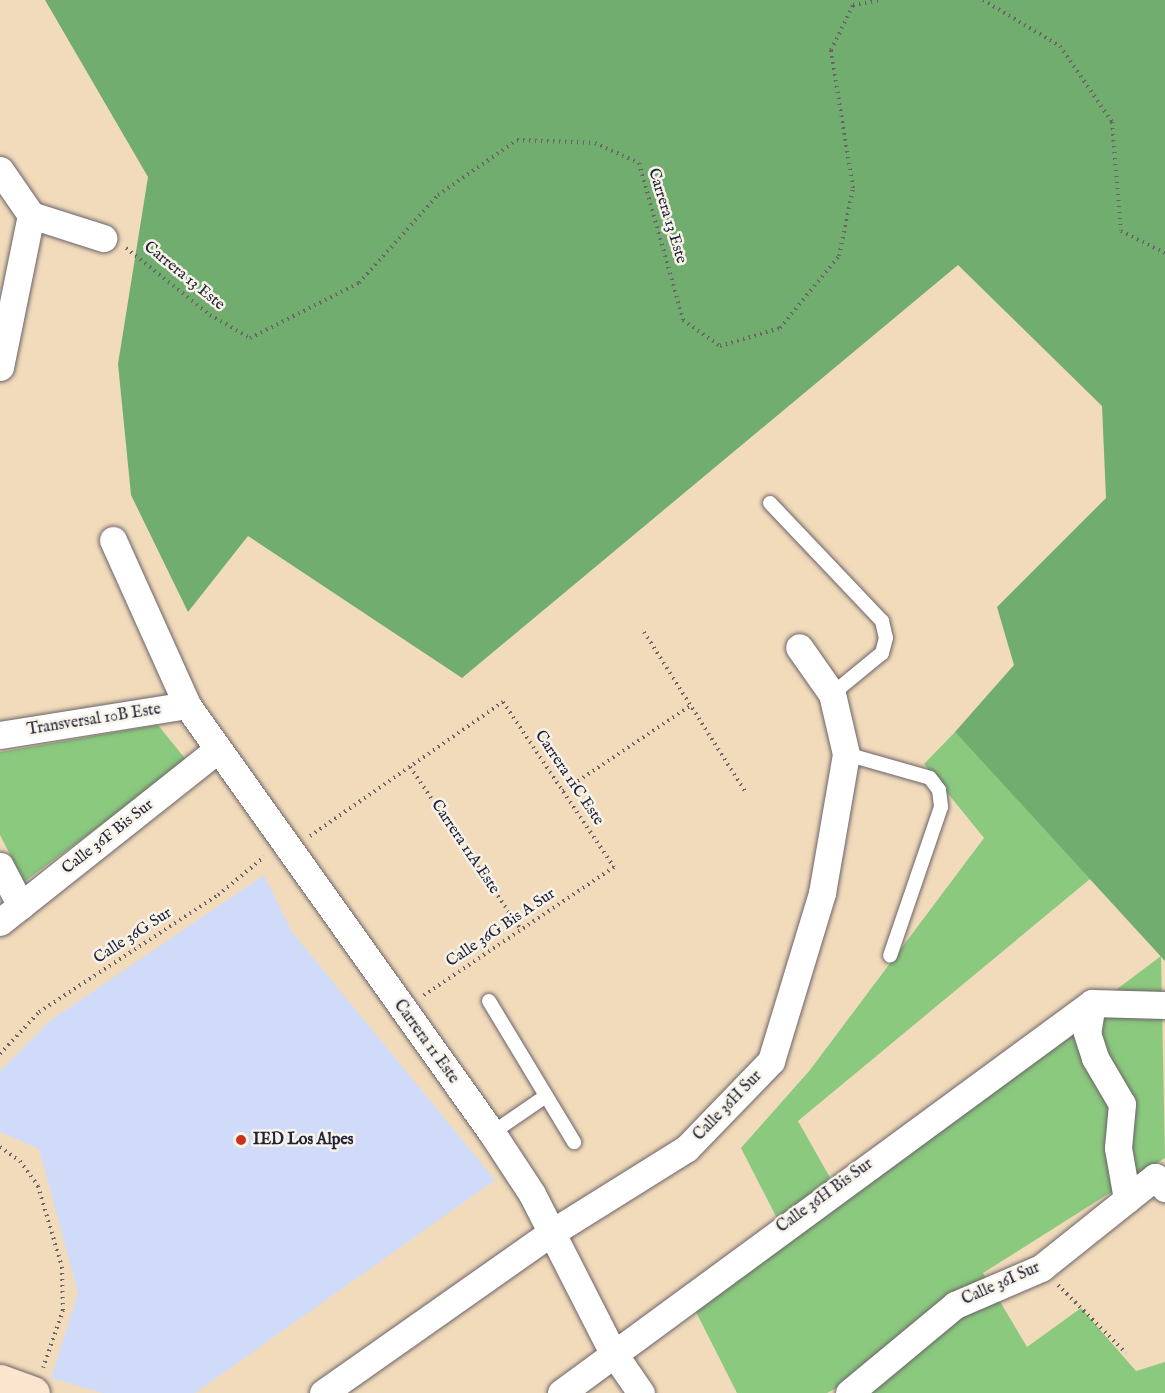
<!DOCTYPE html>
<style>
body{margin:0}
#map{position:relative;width:1165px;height:1393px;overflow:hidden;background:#f2dbbb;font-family:"IM FELL English",serif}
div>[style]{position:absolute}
.built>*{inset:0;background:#d0daf9}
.green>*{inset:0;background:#8bc97f}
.forest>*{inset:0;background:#70ad6e}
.path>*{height:4px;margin-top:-2px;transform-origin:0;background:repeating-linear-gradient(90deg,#6b6368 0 1.5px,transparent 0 6px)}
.roads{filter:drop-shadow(0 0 2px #6b6368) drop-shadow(0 0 2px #6b6368)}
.lane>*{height:14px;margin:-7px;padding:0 7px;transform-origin:7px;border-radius:7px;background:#fff}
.street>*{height:27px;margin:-13.5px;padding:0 13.5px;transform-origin:13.5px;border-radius:13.5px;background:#fff}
.secondary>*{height:33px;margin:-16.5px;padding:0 16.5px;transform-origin:16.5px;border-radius:16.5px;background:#fce5cf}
.dots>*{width:16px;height:16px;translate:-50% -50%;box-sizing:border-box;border:3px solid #f7f3e8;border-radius:50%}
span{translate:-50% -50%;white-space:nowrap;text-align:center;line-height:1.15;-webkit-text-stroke:5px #f7f3e8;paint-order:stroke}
.street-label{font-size:16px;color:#22223b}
.poi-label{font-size:16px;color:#22223b;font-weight:700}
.left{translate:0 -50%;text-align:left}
</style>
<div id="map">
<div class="built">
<div style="clip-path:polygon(264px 875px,292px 932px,495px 1180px,195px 1393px,103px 1393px,51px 1378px,78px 1293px,39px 1149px,0 1132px,0 1071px,51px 1020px)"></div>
</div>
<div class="green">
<div style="clip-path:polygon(158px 725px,187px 761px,24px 882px,0 835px,0 752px)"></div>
<div style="clip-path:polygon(955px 732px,1090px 879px,798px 1121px,841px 1197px,1161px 956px,1165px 1158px,983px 1273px,1027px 1347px,1081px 1308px,1136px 1371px,1165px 1362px,1165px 1393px,858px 1393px,848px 1382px,827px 1393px,737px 1393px,692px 1304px,787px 1238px,741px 1148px,810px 1070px,984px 838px,924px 764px)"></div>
</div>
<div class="forest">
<div style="clip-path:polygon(45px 0,1165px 0,1165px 961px,955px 732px,1014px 665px,997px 607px,1106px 498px,1102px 406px,958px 265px,462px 678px,248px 536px,188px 612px,131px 495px,118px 364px,148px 177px)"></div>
</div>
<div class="path">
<div style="left:983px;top:0;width:90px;rotate:30.9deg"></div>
<div style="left:1060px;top:46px;width:92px;rotate:55.6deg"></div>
<div style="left:1112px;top:122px;width:109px;rotate:85.3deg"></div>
<div style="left:1121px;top:231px;width:49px;rotate:26.6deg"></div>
<div style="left:126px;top:248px;width:107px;rotate:38.6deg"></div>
<div style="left:210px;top:315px;width:46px;rotate:29.9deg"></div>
<div style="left:250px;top:338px;width:122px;rotate:-26.8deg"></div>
<div style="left:359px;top:283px;width:118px;rotate:-48.1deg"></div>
<div style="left:438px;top:195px;width:96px;rotate:-34.8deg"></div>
<div style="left:517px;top:140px;width:78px;rotate:2.2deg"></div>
<div style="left:595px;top:143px;width:48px;rotate:24.4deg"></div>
<div style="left:639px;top:163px;width:163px;rotate:74.3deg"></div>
<div style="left:683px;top:320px;width:45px;rotate:35.1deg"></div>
<div style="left:720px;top:346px;width:63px;rotate:-16.7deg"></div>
<div style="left:780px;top:328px;width:93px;rotate:-50.7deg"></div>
<div style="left:839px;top:256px;width:69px;rotate:-78.4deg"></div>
<div style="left:853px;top:188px;width:140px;rotate:-99.1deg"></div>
<div style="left:831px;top:50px;width:50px;rotate:-63.9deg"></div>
<div style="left:853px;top:5px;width:28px;rotate:-10deg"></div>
<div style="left:644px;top:632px;width:191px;rotate:57.6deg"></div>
<div style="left:410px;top:767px;width:195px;rotate:55.7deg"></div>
<div style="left:563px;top:791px;width:153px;rotate:-33.8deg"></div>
<div style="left:310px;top:836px;width:235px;rotate:-34.8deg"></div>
<div style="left:503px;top:702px;width:199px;rotate:56.1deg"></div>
<div style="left:614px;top:867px;width:230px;rotate:146deg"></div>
<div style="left:0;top:1054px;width:57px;rotate:-47.1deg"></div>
<div style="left:39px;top:1012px;width:214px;rotate:-33.2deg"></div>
<div style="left:218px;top:895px;width:60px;rotate:-39.6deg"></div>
<div style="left:0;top:1147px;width:24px;rotate:35deg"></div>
<div style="left:20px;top:1161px;width:31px;rotate:54deg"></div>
<div style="left:38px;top:1186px;width:84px;rotate:73.5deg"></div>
<div style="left:62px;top:1267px;width:43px;rotate:88.7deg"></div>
<div style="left:63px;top:1310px;width:61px;rotate:109deg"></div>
<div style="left:1058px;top:1285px;width:96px;rotate:45deg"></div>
</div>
<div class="roads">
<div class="lane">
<div style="left:770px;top:503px;width:163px;rotate:46.5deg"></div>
<div style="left:882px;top:621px;width:17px;rotate:77deg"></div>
<div style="left:886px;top:638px;width:16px;rotate:105deg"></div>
<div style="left:882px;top:653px;width:65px;rotate:140.6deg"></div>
<div style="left:846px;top:754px;width:87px;rotate:15.9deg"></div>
<div style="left:930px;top:778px;width:15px;rotate:53deg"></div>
<div style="left:939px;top:790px;width:17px;rotate:83deg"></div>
<div style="left:941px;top:807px;width:157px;rotate:108.9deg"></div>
<div style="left:489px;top:1001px;width:165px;rotate:58.9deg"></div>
<div style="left:492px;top:1133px;width:65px;rotate:-34.4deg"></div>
</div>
<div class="street">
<div style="left:0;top:170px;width:55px;rotate:55.4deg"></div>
<div style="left:31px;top:215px;width:76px;rotate:17.7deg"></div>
<div style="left:0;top:367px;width:155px;rotate:-78.5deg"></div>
<div style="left:113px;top:540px;width:181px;rotate:65.8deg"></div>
<div style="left:187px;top:705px;width:526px;rotate:54.53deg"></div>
<div style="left:492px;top:1133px;width:73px;rotate:56.7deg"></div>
<div style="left:532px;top:1194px;width:176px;rotate:63deg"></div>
<div style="left:612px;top:1351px;width:51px;rotate:55.4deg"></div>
<div style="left:0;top:735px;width:189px;rotate:-9.1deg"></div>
<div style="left:0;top:866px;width:45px;rotate:62.3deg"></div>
<div style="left:0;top:922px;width:275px;rotate:-38.4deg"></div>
<div style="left:1092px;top:1003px;width:30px;rotate:99deg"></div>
<div style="left:1087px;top:1033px;width:26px;rotate:72deg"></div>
<div style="left:1095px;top:1058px;width:53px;rotate:59.6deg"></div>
<div style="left:1122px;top:1104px;width:44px;rotate:95.2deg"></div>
<div style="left:1118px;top:1148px;width:52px;rotate:80deg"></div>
<div style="left:1092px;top:1003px;width:73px;rotate:1.6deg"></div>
<div style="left:323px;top:1393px;width:279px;rotate:-35.1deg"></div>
<div style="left:551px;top:1233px;width:160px;rotate:-32deg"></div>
<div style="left:687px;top:1148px;width:121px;rotate:-46deg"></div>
<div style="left:771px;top:1061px;width:176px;rotate:-73.1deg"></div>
<div style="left:822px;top:893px;width:141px;rotate:-80.2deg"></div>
<div style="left:846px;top:754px;width:62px;rotate:-103.1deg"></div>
<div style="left:832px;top:694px;width:57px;rotate:-125.1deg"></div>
<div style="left:561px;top:1393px;width:659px;rotate:-36.3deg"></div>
<div style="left:849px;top:1393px;width:138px;rotate:-39.7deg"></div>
<div style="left:955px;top:1305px;width:94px;rotate:-23.3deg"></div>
<div style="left:1041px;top:1268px;width:146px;rotate:-38.6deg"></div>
<div style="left:1155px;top:1177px;width:15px;rotate:48deg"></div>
</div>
<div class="secondary">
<div style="left:0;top:1381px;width:35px;rotate:20deg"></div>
</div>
</div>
<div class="dots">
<div style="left:241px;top:1140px;background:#c8321e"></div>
</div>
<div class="street-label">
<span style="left:667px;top:216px;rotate:73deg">Carrera 13 Este</span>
<span style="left:184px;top:276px;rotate:39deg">Carrera 13 Este</span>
<span style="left:94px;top:720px;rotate:-9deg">Transversal 10B Este</span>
<span style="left:569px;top:778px;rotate:56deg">Carrera 11C Este</span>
<span style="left:108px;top:837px;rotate:-38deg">Calle 36F Bis Sur</span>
<span style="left:465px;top:847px;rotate:56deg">Carrera 11A Este</span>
<span style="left:501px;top:928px;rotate:-34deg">Calle 36G Bis A Sur</span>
<span style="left:133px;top:936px;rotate:-33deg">Calle 36G Sur</span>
<span style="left:426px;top:1042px;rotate:54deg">Carrera 11 Este</span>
<span style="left:728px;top:1106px;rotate:-46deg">Calle 36H Sur</span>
<span style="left:825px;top:1196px;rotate:-36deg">Calle 36H Bis Sur</span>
<span style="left:1001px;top:1284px;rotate:-24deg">Calle 36I Sur</span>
</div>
<div class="poi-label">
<span class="left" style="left:253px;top:1140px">IED Los Alpes</span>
</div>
</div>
